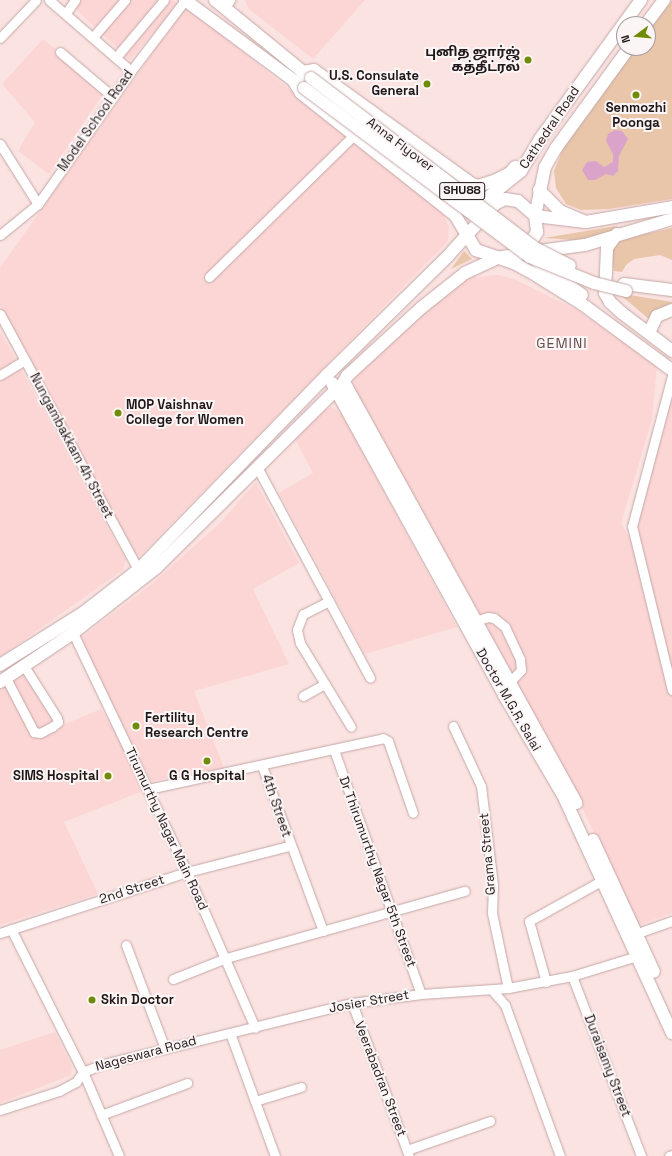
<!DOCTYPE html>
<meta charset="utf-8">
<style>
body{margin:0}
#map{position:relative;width:672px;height:1156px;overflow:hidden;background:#fbe3e2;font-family:"Space Grotesk","Noto Sans Tamil",sans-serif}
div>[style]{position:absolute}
.built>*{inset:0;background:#fcd6d5}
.green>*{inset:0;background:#e9c6aa}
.water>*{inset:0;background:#daa4ca}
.roads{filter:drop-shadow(0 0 1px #c3a7a6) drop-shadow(0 0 1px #c3a7a6)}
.minor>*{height:9px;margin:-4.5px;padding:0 4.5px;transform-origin:4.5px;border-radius:4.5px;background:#fff}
.major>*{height:12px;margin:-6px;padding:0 6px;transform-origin:6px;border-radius:6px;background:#fff}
.bridges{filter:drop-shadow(0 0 1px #c3a7a6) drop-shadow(0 0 1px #c3a7a6)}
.major-bridge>*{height:12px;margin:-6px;padding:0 6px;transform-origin:6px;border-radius:6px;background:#fff}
.dots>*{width:11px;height:11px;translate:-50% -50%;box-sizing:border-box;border:2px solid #fbf5f5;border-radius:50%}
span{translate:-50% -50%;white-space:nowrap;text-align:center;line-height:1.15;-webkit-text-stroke:4px #fbf5f5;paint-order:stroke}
.shield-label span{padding:1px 3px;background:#fbf5f5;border:1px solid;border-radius:3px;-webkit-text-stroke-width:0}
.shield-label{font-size:12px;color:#211717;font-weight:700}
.poi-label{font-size:13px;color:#211717;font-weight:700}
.right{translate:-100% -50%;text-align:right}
.left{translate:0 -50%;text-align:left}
.street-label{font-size:13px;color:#211717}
.neighbourhood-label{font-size:14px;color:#674f4e;letter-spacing:1px}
.north{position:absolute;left:616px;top:16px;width:40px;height:40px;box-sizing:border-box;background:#fbf5f5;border:1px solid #a49c9c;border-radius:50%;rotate:254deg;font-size:11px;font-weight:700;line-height:16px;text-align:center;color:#211717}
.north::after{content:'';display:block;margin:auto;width:14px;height:18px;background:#708c05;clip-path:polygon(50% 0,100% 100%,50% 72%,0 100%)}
</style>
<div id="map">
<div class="built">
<div style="clip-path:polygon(66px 0,173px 0,178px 4px,130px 60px)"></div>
<div style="clip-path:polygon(245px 0,365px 0,313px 59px,249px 9px)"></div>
<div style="clip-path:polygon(184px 9px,191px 10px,443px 213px,449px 227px,448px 241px,140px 556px,134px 554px,0 306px,0 268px)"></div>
<div style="clip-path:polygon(43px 39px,105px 91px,49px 174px,18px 151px,35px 122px,2px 84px)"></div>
<div style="clip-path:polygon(498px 275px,514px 279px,575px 309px,657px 366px,652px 420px,621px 523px,634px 546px,672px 695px,672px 913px,636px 926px,574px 789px,352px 388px,356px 375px,461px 279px)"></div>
<div style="clip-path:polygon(0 331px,126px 560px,123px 570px,0 657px)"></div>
<div style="clip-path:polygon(672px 395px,672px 670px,635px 530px)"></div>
<div style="clip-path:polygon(332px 407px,341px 413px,457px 627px,365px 654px,279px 493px,313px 473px,295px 439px,320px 411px)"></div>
<div style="clip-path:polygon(256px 482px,299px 563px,253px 589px,289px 664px,194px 691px,224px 768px,151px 781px,81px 644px,82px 637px,153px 583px,221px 522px)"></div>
<div style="clip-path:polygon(32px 667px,65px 724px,101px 709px,148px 789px,64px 822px,98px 894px,0 925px,0 689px)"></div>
<div style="clip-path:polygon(55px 1032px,72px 1066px,71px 1075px,0 1103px,0 1050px)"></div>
</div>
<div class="green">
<div style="clip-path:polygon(672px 0,672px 199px,609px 209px,581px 210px,566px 204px,556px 188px,554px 171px,566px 142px,636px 48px,648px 48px,648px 32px)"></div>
<div style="clip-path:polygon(616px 226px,619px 228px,590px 241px,544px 238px)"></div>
<div style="clip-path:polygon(672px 228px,672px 260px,660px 255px,634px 259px,626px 265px,622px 272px,614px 271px,609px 251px,619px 240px)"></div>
<div style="clip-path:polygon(464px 251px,472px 259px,451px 269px)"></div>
<div style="clip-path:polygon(618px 293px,672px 302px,672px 303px,659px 309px,650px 320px)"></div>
</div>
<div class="water">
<div style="clip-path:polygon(615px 130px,622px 131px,628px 139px,619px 156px,618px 171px,613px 176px,606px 174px,595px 180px,588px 180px,582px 170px,587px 162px,596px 161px,604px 167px,613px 162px,613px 154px,606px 141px,608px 134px)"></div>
</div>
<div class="roads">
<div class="minor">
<div style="left:49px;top:0;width:108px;rotate:40.9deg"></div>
<div style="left:225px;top:7px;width:9px;rotate:-54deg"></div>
<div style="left:66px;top:13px;width:16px;rotate:-55deg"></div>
<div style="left:93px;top:37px;width:49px;rotate:-49.1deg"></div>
<div style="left:0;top:38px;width:52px;rotate:-46.5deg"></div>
<div style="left:60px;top:52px;width:70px;rotate:40.3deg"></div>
<div style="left:117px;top:56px;width:73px;rotate:-50deg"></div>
<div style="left:0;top:144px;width:71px;rotate:57.7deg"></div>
<div style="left:0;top:235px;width:49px;rotate:-39.2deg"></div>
<div style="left:38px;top:204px;width:162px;rotate:-55deg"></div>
<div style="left:131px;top:71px;width:89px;rotate:-52.7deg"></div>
<div style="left:209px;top:277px;width:204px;rotate:-44.4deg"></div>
<div style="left:0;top:314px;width:297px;rotate:61.6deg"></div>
<div style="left:0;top:375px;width:29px;rotate:-31deg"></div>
<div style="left:672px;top:376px;width:155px;rotate:104.9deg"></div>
<div style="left:632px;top:526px;width:169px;rotate:76.3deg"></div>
<div style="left:257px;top:467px;width:239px;rotate:61.8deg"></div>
<div style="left:329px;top:601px;width:29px;rotate:153deg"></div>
<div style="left:303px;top:614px;width:17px;rotate:111deg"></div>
<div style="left:297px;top:630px;width:13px;rotate:77deg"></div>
<div style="left:300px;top:643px;width:98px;rotate:58.7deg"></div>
<div style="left:475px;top:621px;width:14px;rotate:-17deg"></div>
<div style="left:488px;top:617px;width:6px;rotate:9deg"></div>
<div style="left:494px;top:618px;width:14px;rotate:39deg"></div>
<div style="left:505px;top:627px;width:35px;rotate:65deg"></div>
<div style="left:520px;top:659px;width:11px;rotate:85deg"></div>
<div style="left:521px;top:670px;width:18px;rotate:133deg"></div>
<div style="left:73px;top:633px;width:265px;rotate:64.5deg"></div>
<div style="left:187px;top:872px;width:170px;rotate:66.4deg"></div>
<div style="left:6px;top:678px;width:61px;rotate:62.6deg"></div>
<div style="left:34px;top:732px;width:6px;rotate:9deg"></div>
<div style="left:40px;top:733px;width:13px;rotate:-27deg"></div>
<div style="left:52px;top:727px;width:8px;rotate:-40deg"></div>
<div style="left:58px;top:722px;width:4px;rotate:-104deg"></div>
<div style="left:57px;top:718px;width:62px;rotate:-122.4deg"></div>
<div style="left:303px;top:696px;width:25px;rotate:-29deg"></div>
<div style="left:453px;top:726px;width:66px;rotate:65deg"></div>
<div style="left:481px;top:786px;width:100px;rotate:83.1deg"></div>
<div style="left:493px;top:885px;width:28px;rotate:92deg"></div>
<div style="left:492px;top:913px;width:77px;rotate:78deg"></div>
<div style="left:334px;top:750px;width:259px;rotate:70.4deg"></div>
<div style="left:262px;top:766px;width:176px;rotate:69.7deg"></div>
<div style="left:148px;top:789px;width:240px;rotate:-12.2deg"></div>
<div style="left:383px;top:738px;width:6px;rotate:31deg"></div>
<div style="left:388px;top:741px;width:76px;rotate:70.9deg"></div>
<div style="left:11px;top:929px;width:160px;rotate:63.3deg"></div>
<div style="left:83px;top:1072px;width:91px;rotate:66.8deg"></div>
<div style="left:0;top:933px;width:197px;rotate:-18.1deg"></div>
<div style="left:187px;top:872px;width:105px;rotate:-14.3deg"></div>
<div style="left:632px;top:935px;width:42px;rotate:-19.3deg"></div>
<div style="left:126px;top:945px;width:111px;rotate:69.4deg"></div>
<div style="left:572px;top:976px;width:193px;rotate:69deg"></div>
<div style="left:173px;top:979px;width:57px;rotate:-21.6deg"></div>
<div style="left:226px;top:958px;width:248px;rotate:-15.7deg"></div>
<div style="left:546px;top:982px;width:63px;rotate:-105.6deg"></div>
<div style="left:529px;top:921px;width:85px;rotate:-29deg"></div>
<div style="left:492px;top:990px;width:20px;rotate:49deg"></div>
<div style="left:505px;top:1005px;width:161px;rotate:70deg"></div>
<div style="left:352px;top:1003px;width:163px;rotate:69.6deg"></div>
<div style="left:230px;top:1033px;width:131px;rotate:69.9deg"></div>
<div style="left:255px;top:1101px;width:48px;rotate:-16.9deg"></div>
<div style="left:0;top:1110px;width:62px;rotate:-17.9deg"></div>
<div style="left:59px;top:1091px;width:19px;rotate:-28deg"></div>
<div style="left:76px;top:1082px;width:12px;rotate:-55deg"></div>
<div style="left:83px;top:1072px;width:22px;rotate:-22deg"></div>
<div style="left:103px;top:1064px;width:256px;rotate:-13.8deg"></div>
<div style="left:352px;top:1003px;width:70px;rotate:-7.4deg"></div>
<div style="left:421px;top:994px;width:87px;rotate:-3.9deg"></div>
<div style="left:508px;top:988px;width:65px;rotate:-10.6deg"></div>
<div style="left:572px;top:976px;width:68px;rotate:-17.1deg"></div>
<div style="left:101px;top:1115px;width:92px;rotate:-20.4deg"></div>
<div style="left:407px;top:1150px;width:88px;rotate:-19.3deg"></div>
<div style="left:669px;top:1156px;width:3px;rotate:-18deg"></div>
</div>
<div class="major">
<div style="left:185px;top:0;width:143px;rotate:36.5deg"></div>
<div style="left:215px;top:0;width:120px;rotate:39.3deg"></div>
<div style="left:646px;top:24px;width:30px;rotate:-53deg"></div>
<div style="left:302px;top:72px;width:12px;rotate:-9deg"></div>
<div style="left:314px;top:70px;width:195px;rotate:35.8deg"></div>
<div style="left:472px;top:184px;width:6px;rotate:18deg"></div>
<div style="left:478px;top:186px;width:19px;rotate:-18deg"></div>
<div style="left:496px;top:180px;width:16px;rotate:-27deg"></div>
<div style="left:510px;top:173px;width:8px;rotate:-50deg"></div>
<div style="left:293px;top:80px;width:15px;rotate:58deg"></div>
<div style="left:301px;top:93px;width:196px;rotate:38.4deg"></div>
<div style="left:455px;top:215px;width:41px;rotate:59deg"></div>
<div style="left:476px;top:250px;width:40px;rotate:18.9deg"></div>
<div style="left:514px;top:263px;width:26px;rotate:29deg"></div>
<div style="left:537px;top:276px;width:53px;rotate:31.9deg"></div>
<div style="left:582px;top:304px;width:112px;rotate:36.3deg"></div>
<div style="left:539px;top:190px;width:30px;rotate:45deg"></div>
<div style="left:560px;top:211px;width:28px;rotate:23deg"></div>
<div style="left:586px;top:222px;width:87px;rotate:-9.9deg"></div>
<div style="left:470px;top:212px;width:65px;rotate:-38.8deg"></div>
<div style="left:521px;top:171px;width:37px;rotate:-59deg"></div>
<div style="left:540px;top:139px;width:172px;rotate:-54deg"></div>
<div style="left:617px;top:234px;width:17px;rotate:126deg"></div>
<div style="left:607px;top:248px;width:45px;rotate:92.5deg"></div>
<div style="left:605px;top:293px;width:10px;rotate:61deg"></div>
<div style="left:610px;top:302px;width:16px;rotate:43deg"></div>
<div style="left:622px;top:313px;width:63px;rotate:37.2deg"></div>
<div style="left:531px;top:252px;width:54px;rotate:-7.4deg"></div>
<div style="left:585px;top:245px;width:91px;rotate:-16.6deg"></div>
<div style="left:536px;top:261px;width:57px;rotate:36.5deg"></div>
<div style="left:624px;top:284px;width:48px;rotate:7.1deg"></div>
<div style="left:649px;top:333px;width:19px;rotate:-65deg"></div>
<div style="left:657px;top:316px;width:16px;rotate:-22deg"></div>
<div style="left:344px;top:382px;width:481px;rotate:61.1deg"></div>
<div style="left:332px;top:383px;width:356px;rotate:61.1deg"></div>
<div style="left:504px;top:695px;width:116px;rotate:59.5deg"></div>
<div style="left:563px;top:795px;width:262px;rotate:65.4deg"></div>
<div style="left:0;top:665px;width:98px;rotate:-32.1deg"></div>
<div style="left:83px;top:613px;width:70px;rotate:-38deg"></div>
<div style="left:138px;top:570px;width:272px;rotate:-45.9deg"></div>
<div style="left:327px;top:375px;width:168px;rotate:-44.5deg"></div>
<div style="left:447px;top:257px;width:72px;rotate:-47.8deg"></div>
<div style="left:495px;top:204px;width:11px;rotate:-27deg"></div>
<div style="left:505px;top:199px;width:13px;rotate:9deg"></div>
<div style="left:518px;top:201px;width:23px;rotate:41deg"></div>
<div style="left:535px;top:216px;width:51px;rotate:6.7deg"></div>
<div style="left:0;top:682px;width:88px;rotate:-33.9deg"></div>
<div style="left:73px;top:633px;width:105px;rotate:-38.1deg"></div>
<div style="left:156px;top:568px;width:264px;rotate:-44.7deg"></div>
<div style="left:344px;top:382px;width:7px;rotate:-63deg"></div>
<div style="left:347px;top:376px;width:100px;rotate:-42.6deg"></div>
<div style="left:421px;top:308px;width:56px;rotate:-38.5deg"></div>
<div style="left:465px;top:273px;width:35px;rotate:-25deg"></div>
<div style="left:497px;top:258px;width:27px;rotate:-10deg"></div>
<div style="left:524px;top:253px;width:25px;rotate:-58deg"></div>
<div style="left:537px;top:232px;width:16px;rotate:-97deg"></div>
<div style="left:535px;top:216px;width:50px;rotate:-78.5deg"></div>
<div style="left:545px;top:167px;width:22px;rotate:-60deg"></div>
<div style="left:556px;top:148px;width:124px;rotate:-53.9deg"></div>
<div style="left:593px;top:840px;width:145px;rotate:65.2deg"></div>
</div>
</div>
<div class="bridges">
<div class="major-bridge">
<div style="left:311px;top:78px;width:281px;rotate:37.2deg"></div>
<div style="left:535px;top:248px;width:39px;rotate:27deg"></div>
<div style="left:304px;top:88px;width:282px;rotate:36.8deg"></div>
<div style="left:530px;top:257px;width:69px;rotate:22.1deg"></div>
<div style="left:594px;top:283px;width:33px;rotate:14deg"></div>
</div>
</div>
<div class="dots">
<div style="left:528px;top:60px;background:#708c05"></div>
<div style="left:427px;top:84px;background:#708c05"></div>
<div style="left:636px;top:95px;background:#708c05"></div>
<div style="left:118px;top:413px;background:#708c05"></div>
<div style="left:136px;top:726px;background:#708c05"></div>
<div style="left:207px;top:761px;background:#708c05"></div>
<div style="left:108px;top:776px;background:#708c05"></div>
<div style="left:92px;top:1000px;background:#708c05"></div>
</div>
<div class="shield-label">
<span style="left:462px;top:191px">SHU88</span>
</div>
<div class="poi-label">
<span class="right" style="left:520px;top:60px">புனித ஜார்ஜ்<br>கத்தீட்ரல்</span>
<span class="right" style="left:419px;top:84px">U.S. Consulate<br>General</span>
<span style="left:636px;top:116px">Senmozhi<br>Poonga</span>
<span class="left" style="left:126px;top:413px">MOP Vaishnav<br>College for Women</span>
<span class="left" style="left:145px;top:726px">Fertility<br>Research Centre</span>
<span class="right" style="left:99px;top:776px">SIMS Hospital</span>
<span style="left:207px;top:776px">G G Hospital</span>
<span class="left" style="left:101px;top:1000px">Skin Doctor</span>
</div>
<div class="street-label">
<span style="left:96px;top:121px;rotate:-55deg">Model School Road</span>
<span style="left:550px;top:128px;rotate:-56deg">Cathedral Road</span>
<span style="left:400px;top:145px;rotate:37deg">Anna Flyover</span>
<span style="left:71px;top:446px;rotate:62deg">Nungambakkam 4h Street</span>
<span style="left:508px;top:700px;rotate:60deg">Doctor M.G.R. Salai</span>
<span style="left:276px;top:806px;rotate:71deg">4th Street</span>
<span style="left:166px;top:829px;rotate:65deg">Tirumurthy Nagar Main Road</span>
<span style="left:488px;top:854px;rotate:-95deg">Grama Street</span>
<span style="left:377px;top:872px;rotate:70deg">Dr Thirumurthy Nagar 5th Street</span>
<span style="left:132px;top:890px;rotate:-18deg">2nd Street</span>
<span style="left:369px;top:1002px;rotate:-10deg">Josier Street</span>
<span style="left:146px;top:1054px;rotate:-15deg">Nageswara Road</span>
<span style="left:607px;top:1066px;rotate:69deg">Duraisamy Street</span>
<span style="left:380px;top:1079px;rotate:69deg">Veerabadran Street</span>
</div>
<div class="neighbourhood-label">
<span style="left:562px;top:343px">GEMINI</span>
</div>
<div class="north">N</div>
</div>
